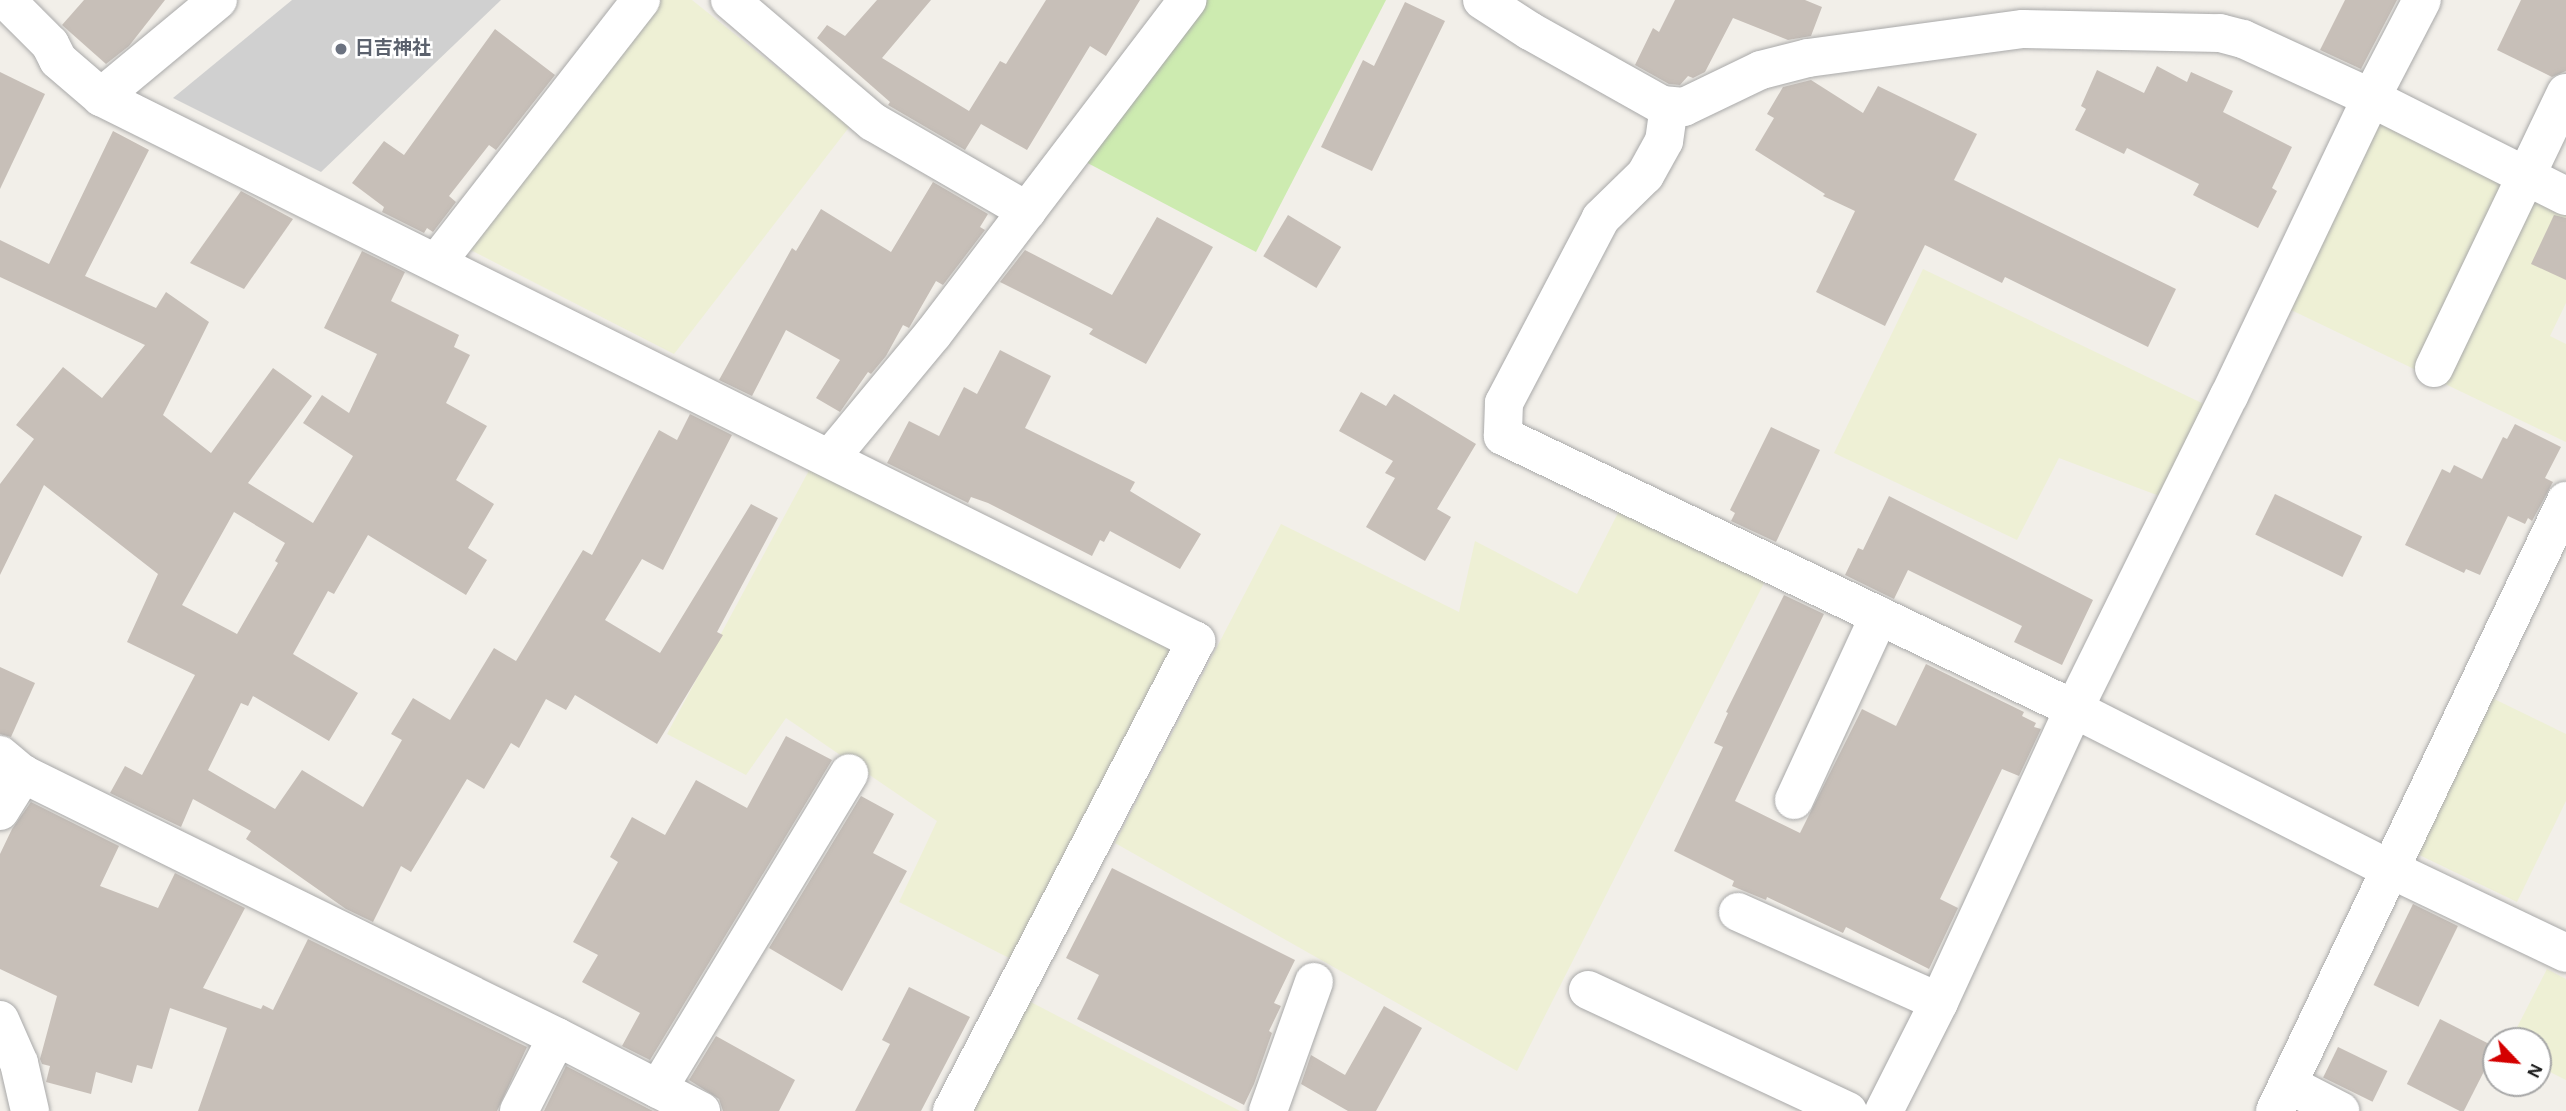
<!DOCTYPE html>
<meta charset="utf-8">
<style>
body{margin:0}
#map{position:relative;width:2566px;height:1111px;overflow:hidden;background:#f2efe9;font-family:"Alegreya Sans","Noto Sans JP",sans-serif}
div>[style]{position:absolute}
.religious>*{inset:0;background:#d0d0d0}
.farmland>*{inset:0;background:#eef0d5}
.grass>*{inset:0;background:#cdebb0}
.building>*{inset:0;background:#c7bfb8;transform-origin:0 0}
.roads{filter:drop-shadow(0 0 2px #a9a9a9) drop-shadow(0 0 2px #a9a9a9)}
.minor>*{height:38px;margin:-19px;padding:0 19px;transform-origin:19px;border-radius:19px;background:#fff}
.dots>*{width:19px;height:19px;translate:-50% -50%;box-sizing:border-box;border:4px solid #fff;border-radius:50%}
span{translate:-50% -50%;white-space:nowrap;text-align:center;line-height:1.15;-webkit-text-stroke:5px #fff;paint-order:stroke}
.worship-label{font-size:19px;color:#5b616d;font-weight:700}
.left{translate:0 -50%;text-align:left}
.north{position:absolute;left:2482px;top:1027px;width:70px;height:70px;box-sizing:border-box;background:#fff;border:2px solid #a7a7a7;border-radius:50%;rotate:116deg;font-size:19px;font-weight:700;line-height:28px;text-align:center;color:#222}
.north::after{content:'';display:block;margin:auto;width:24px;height:32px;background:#d40000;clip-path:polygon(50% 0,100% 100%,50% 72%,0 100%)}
</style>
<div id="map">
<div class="religious">
<div style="clip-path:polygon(292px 0,501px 0,321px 172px,173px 98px)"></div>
</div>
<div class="farmland">
<div style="clip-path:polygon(652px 0,692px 0,850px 126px,674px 354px,455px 242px)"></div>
<div style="clip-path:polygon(2380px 120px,2566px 206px,2566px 303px,2550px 336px,2566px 344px,2566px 442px,2287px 308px)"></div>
<div style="clip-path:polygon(1923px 269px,2208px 406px,2162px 497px,2059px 458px,2017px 540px,1834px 453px)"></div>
<div style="clip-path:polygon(813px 463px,1183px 652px,1015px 961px,899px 902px,937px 821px,786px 718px,746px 775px,667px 734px)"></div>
<div style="clip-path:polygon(1622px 505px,1765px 581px,1517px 1071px,1115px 843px,1281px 524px,1459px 612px,1475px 541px,1577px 594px)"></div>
<div style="clip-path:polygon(2486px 695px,2566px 734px,2566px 801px,2517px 902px,2411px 851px)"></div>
<div style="clip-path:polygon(2547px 969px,2566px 979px,2566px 1080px,2538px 1066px,2538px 1041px,2510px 1041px)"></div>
<div style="clip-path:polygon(1025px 999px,1240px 1111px,967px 1111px)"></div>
</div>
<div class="grass">
<div style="clip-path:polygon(1203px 0,1386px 0,1256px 252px,1080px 159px)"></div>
</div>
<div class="building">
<div style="clip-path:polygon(84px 0,165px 0,129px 46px,106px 64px,62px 25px)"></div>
<div style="clip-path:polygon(877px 0,931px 0,882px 58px,969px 111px,1000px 61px,1006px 64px,1046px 0,1140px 0,1106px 56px,1090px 46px,1027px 150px,981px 124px,965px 150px,888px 105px,890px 102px,817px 38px,827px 25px,845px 36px)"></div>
<div style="clip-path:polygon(1675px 0,1805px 0,1822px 7px,1811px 36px,1788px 40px,1733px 18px,1705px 72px,1693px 78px,1688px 76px,1680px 85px,1669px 84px,1635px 65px,1653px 28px,1659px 32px)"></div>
<div style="clip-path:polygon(2345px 0,2397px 0,2361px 69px,2320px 50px)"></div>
<div style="clip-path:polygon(2521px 0,2566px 0,2566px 71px,2552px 77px,2497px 50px)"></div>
<div style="clip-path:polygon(1405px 2px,1445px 21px,1372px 171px,1321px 147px,1363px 60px,1374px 66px)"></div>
<div style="clip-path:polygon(495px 29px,555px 75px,496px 150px,489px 145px,449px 196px,456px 202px,433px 232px,427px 228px,424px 233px,382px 212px,384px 207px,352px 183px,384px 141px,404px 155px)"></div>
<div style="clip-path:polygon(2157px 66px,2187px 82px,2191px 72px,2233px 91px,2223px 112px,2292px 147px,2272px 188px,2277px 191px,2258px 228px,2193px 195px,2199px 184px,2127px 148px,2124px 154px,2075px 130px,2086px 109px,2081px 106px,2097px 70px,2144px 93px)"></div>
<div style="clip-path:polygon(0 72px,45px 94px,0 189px)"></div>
<div style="clip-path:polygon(1811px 80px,1863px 113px,1878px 86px,1977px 134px,1954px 180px,2176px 289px,2148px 347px,2005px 277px,2002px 283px,1925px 245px,1885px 326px,1816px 292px,1855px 211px,1823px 196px,1825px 194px,1755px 150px,1774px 118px,1767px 114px,1783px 87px)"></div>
<div style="clip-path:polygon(evenodd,113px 131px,149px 150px,85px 276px,156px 308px,166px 292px,209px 322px,163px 415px,211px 453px,273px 368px,312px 396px,248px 483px,313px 523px,353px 456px,303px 423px,322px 395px,349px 413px,377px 354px,324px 328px,362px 251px,405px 272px,391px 301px,459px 335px,454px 347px,470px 355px,446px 403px,487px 426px,456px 480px,494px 504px,468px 548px,487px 560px,466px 595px,368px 535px,334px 594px,328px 591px,293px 654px,358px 693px,329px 741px,253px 696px,248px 706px,241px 703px,208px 770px,275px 809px,302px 770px,363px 807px,402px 740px,391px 734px,413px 698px,450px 720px,494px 648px,516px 661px,583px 550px,592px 555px,659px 430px,677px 440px,690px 414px,732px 435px,663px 570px,642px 559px,605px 620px,660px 653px,751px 504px,778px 518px,717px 632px,723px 635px,657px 744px,575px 695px,566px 710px,546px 699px,519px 748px,511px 743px,484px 789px,467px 779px,411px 872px,401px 866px,373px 922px,346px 909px,246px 839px,251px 831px,193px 799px,181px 827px,110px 793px,125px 766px,142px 775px,195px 675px,127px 642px,158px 574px,44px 485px,0 575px,0 484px,34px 439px,16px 425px,63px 367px,102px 398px,145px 345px,0 277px,0 240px,49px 264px,113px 131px,234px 512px,285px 543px,275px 561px,278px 563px,237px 634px,182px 605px,234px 512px)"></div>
<div style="clip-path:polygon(933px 182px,988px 214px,980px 227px,985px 230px,943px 285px,936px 281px,909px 328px,903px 325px,886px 356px,871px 374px,868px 372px,840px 412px,816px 398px,840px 360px,786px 330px,752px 396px,719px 380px,792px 248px,796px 251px,821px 209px,891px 252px)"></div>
<div style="clip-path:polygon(241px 191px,293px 219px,244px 289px,190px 263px)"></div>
<div style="left:1288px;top:215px;width:62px;height:48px;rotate:31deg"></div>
<div style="clip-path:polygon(2554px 215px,2566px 218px,2566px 280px,2531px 264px)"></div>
<div style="clip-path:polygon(1157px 217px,1213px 247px,1146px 364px,1089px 334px,1093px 329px,1000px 282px,1025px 250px,1112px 295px)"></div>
<div style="clip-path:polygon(1000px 350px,1051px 376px,1025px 428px,1135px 482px,1130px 491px,1201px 534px,1180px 569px,1110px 531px,1104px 542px,1100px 540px,1092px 556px,988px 503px,971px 497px,968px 503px,887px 463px,909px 421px,939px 436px,964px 387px,977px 394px)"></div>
<div style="clip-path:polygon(1361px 392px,1386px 406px,1394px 394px,1476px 444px,1437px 509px,1451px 517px,1425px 561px,1366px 527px,1395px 478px,1385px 473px,1393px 461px,1339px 431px)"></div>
<div style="clip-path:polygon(2515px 424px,2561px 447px,2545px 478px,2553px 482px,2532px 521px,2528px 518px,2525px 524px,2508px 516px,2480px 575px,2466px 569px,2464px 573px,2405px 545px,2442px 469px,2450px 473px,2454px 465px,2482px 479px,2503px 437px,2507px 439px)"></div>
<div style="clip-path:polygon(1771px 427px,1820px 450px,1776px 542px,1731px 521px,1735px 513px,1730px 510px)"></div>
<div style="left:2275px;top:494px;width:97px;height:45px;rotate:26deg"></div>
<div style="clip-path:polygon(1889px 496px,2093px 600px,2062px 665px,2014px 642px,2022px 626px,1908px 570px,1894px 599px,1845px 575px,1858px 548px,1863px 550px)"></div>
<div style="clip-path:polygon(1784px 595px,1824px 614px,1735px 801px,1800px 833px,1862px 709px,1896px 726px,1926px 664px,2024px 712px,2022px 716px,2036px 723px,2034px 727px,2041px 729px,2019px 776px,2002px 769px,1940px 899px,1958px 908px,1929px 969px,1846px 927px,1843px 933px,1767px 897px,1766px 900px,1744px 891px,1732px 886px,1734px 881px,1674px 851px,1723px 747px,1714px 743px,1728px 713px,1726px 712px)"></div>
<div style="clip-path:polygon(0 667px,35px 683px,11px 737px,0 734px)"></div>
<div style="clip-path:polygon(786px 736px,832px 760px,650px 1060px,622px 1046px,640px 1013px,582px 982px,598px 955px,573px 942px,618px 862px,610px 857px,632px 817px,665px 835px,696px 780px,747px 808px)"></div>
<div style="clip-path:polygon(861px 796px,894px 814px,873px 853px,907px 871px,842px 991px,769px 948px)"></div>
<div style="clip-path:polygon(31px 802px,119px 846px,100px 886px,158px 908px,175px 873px,245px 908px,203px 988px,261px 1009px,263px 1005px,273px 1010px,308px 939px,527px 1047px,497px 1111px,198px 1111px,227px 1028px,170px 1008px,152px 1069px,137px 1065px,132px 1083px,96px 1072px,91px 1094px,46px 1082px,50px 1066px,42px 1064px,40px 1059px,57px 996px,0 969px,0 854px,12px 829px)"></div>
<div style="clip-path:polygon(1112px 868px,1295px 960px,1274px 1003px,1281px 1006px,1269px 1031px,1272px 1033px,1254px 1084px,1244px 1105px,1077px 1019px,1099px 975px,1066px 958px)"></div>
<div style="left:2413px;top:904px;width:50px;height:90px;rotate:26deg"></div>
<div style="clip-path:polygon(909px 987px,970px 1017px,921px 1111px,855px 1111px,890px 1044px,882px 1040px)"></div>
<div style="clip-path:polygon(1384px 1006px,1422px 1028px,1376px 1111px,1348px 1111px,1301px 1084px,1311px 1055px,1345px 1075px)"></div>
<div style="left:2440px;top:1019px;width:63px;height:73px;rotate:27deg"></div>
<div style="clip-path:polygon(716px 1036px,795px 1080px,779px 1111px,723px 1111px,719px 1099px,689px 1080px)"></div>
<div style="left:2338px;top:1047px;width:55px;height:34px;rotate:26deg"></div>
<div style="clip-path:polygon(566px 1066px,647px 1108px,653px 1111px,544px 1111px)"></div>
</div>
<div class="roads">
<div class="minor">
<div style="left:6px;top:0;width:62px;rotate:45deg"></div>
<div style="left:50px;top:44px;width:18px;rotate:63deg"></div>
<div style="left:58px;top:60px;width:57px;rotate:40.7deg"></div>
<div style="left:101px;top:97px;width:1223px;rotate:26.42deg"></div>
<div style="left:1196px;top:641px;width:530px;rotate:117.44deg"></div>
<div style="left:730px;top:0;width:188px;rotate:40.5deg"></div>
<div style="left:873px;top:122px;width:178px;rotate:30deg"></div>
<div style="left:1482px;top:0;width:57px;rotate:32.9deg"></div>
<div style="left:1530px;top:31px;width:151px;rotate:29.3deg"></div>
<div style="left:1662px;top:105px;width:22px;rotate:5deg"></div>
<div style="left:1684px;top:107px;width:85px;rotate:-25.7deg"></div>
<div style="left:1761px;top:70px;width:49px;rotate:-14.3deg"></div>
<div style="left:1808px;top:58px;width:217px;rotate:-7.7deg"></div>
<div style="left:2023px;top:29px;width:197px;rotate:1.2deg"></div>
<div style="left:2220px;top:33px;width:24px;rotate:15deg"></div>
<div style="left:2243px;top:39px;width:141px;rotate:24.7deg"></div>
<div style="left:2371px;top:98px;width:218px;rotate:26.7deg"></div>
<div style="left:101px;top:97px;width:152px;rotate:-39.7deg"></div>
<div style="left:1669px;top:106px;width:35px;rotate:98deg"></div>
<div style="left:1664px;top:141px;width:39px;rotate:119deg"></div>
<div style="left:1645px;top:175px;width:62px;rotate:135.7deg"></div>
<div style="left:1601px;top:218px;width:209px;rotate:117.7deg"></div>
<div style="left:1504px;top:403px;width:33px;rotate:92deg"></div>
<div style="left:1503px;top:436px;width:633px;rotate:25.55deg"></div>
<div style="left:2074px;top:709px;width:354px;rotate:26.9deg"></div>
<div style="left:2390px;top:869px;width:195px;rotate:25.5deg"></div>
<div style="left:437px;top:262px;width:332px;rotate:-52.1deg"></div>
<div style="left:2434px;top:368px;width:305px;rotate:-64.4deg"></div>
<div style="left:830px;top:458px;width:161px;rotate:-50.3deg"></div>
<div style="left:933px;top:334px;width:420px;rotate:-52.7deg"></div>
<div style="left:0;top:755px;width:30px;rotate:40deg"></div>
<div style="left:23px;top:774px;width:595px;rotate:26.22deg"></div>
<div style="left:557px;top:1037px;width:162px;rotate:27.2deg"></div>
<div style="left:1794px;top:800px;width:203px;rotate:-65.2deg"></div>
<div style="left:0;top:811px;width:44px;rotate:-58.1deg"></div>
<div style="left:1738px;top:912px;width:220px;rotate:24.1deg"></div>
<div style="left:1588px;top:990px;width:287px;rotate:25deg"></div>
<div style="left:0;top:1020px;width:47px;rotate:66.2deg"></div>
<div style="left:19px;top:1063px;width:49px;rotate:77.1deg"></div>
<div style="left:2288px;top:1084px;width:59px;rotate:27.4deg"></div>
<div style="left:658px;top:1089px;width:369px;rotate:-58.8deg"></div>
<div style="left:519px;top:1111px;width:83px;rotate:-62.8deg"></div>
<div style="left:1268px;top:1111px;width:137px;rotate:-70.4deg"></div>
<div style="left:1884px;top:1111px;width:122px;rotate:-63.2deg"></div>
<div style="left:1939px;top:1002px;width:323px;rotate:-65.3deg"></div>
<div style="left:2074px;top:709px;width:349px;rotate:-63.7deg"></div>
<div style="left:2229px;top:396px;width:330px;rotate:-64.5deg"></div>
<div style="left:2371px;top:98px;width:110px;rotate:-62.5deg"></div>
<div style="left:2275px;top:1111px;width:676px;rotate:-64.5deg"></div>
</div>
</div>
<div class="dots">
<div style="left:341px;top:49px;background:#6b7280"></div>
</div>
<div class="worship-label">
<span class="left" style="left:355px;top:49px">日吉神社</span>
</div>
<div class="north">N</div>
</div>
